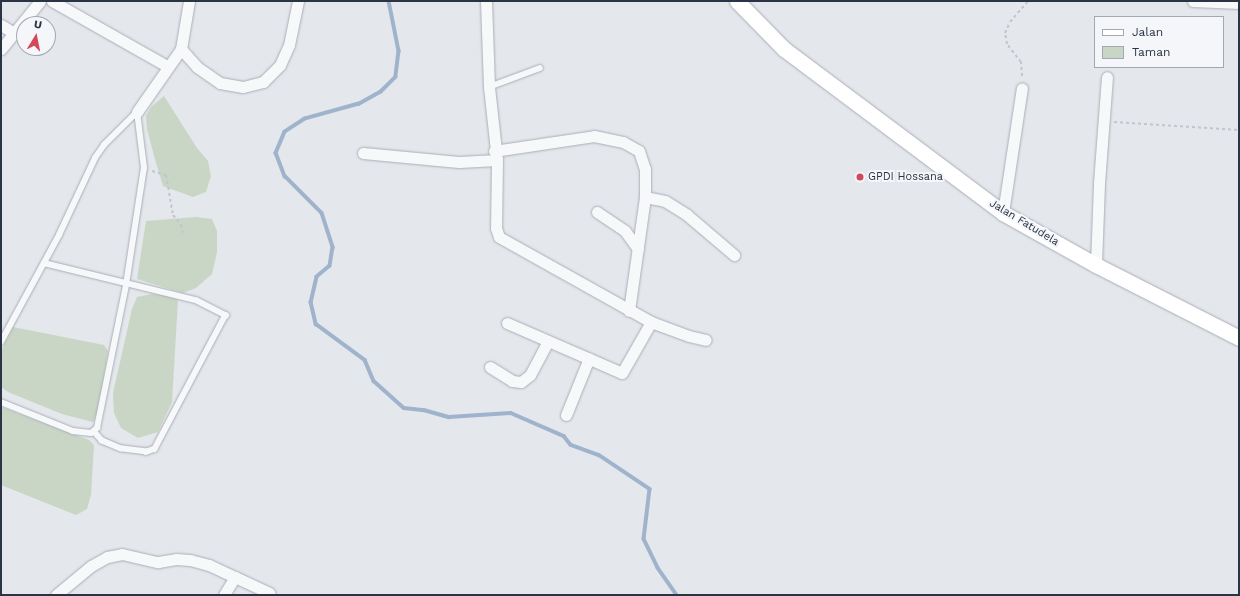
<!DOCTYPE html>
<style>
body{margin:0}
#map{position:relative;width:1240px;height:596px;overflow:hidden;background:#e4e7ec;font-family:"Work Sans",sans-serif}
div>[style]{position:absolute}
.green>*{inset:0;background:#c9d6c5}
.stream>*{height:3.5px;margin:-1.75px;padding:0 1.75px;transform-origin:1.75px;border-radius:1.75px;background:#9fb4cc}
.path>*{height:2px;margin-top:-1px;transform-origin:0;background:repeating-linear-gradient(90deg,#c2c5cb 0 3px,transparent 0 6px)}
.roads{filter:drop-shadow(0 0 1px #a9aeb7) drop-shadow(0 0 1px #a9aeb7)}
.lane>*{height:5.5px;margin:-2.75px;padding:0 2.75px;transform-origin:2.75px;border-radius:2.75px;background:#f7f8fa}
.street>*{height:11px;margin:-5.5px;padding:0 5.5px;transform-origin:5.5px;border-radius:5.5px;background:#f7f8fa}
.secondary>*{height:15px;margin:-7.5px;padding:0 7.5px;transform-origin:7.5px;border-radius:7.5px;background:#fff}
.dots>*{width:11px;height:11px;translate:-50% -50%;box-sizing:border-box;border:2px solid #f4f6f9;border-radius:50%}
span{translate:-50% -50%;white-space:nowrap;text-align:center;line-height:1.15;-webkit-text-stroke:4px #f4f6f9;paint-order:stroke}
.poi-label{font-size:11px;color:#2b3445}
.left{translate:0 -50%;text-align:left}
.street-label{font-size:11px;color:#2b3445}
.frame{position:absolute;inset:0;border:2px solid #2b3445;pointer-events:none}
.legend{position:absolute;left:1094px;top:16px;width:130px;height:52px;box-sizing:border-box;background:#f4f6f9;border:1px solid #a4a8b1;margin:0;padding:5px 7px;list-style:none;font-size:12px;color:#2b3445}
.legend li{display:flex;align-items:center;gap:8px;height:20px}
.legend b{width:20px;border:1px solid #a4a8b1}
.north{position:absolute;left:16px;top:16px;width:40px;height:40px;box-sizing:border-box;background:#f4f6f9;border:1px solid #a4a8b1;border-radius:50%;rotate:10deg;font-size:11px;font-weight:700;line-height:16px;text-align:center;color:#2b3445}
.north::after{content:'';display:block;margin:auto;width:14px;height:18px;background:#d1495b;clip-path:polygon(50% 0,100% 100%,50% 72%,0 100%)}
</style>
<div id="map">
<div class="green">
<div style="clip-path:polygon(164px 96px,197px 148px,208px 161px,211px 176px,206px 192px,193px 197px,163px 186px,156px 163px,147px 129px,146px 116px,151px 107px)"></div>
<div style="clip-path:polygon(196px 217px,212px 219px,217px 231px,217px 252px,212px 274px,196px 288px,183px 293px,137px 279px,146px 221px)"></div>
<div style="clip-path:polygon(152px 294px,169px 296px,178px 300px,172px 402px,158px 432px,138px 438px,121px 428px,114px 413px,113px 393px,132px 309px,137px 297px)"></div>
<div style="clip-path:polygon(13px 327px,104px 345px,108px 351px,98px 412px,93px 422px,62px 414px,8px 392px,1px 387px,1px 351px)"></div>
<div style="clip-path:polygon(1px 407px,89px 440px,94px 445px,91px 495px,87px 509px,76px 515px,1px 485px)"></div>
</div>
<div class="stream">
<div style="left:389px;top:1px;width:51px;rotate:78.7deg"></div>
<div style="left:399px;top:51px;width:26px;rotate:97deg"></div>
<div style="left:396px;top:77px;width:21px;rotate:135deg"></div>
<div style="left:381px;top:92px;width:25px;rotate:151deg"></div>
<div style="left:359px;top:104px;width:56px;rotate:164.5deg"></div>
<div style="left:305px;top:119px;width:24px;rotate:147deg"></div>
<div style="left:285px;top:132px;width:23px;rotate:113deg"></div>
<div style="left:276px;top:153px;width:25px;rotate:69deg"></div>
<div style="left:285px;top:176px;width:52px;rotate:45deg"></div>
<div style="left:322px;top:213px;width:36px;rotate:72deg"></div>
<div style="left:333px;top:247px;width:19px;rotate:99deg"></div>
<div style="left:330px;top:266px;width:17px;rotate:140deg"></div>
<div style="left:317px;top:277px;width:26px;rotate:103deg"></div>
<div style="left:311px;top:302px;width:23px;rotate:77deg"></div>
<div style="left:316px;top:324px;width:61px;rotate:36.3deg"></div>
<div style="left:365px;top:360px;width:23px;rotate:67deg"></div>
<div style="left:374px;top:381px;width:40px;rotate:42deg"></div>
<div style="left:404px;top:408px;width:20px;rotate:6deg"></div>
<div style="left:424px;top:410px;width:26px;rotate:16deg"></div>
<div style="left:449px;top:417px;width:62px;rotate:-3.7deg"></div>
<div style="left:511px;top:413px;width:58px;rotate:23.5deg"></div>
<div style="left:564px;top:436px;width:11px;rotate:52deg"></div>
<div style="left:571px;top:445px;width:30px;rotate:20deg"></div>
<div style="left:599px;top:455px;width:61px;rotate:33.7deg"></div>
<div style="left:650px;top:489px;width:50px;rotate:96.8deg"></div>
<div style="left:644px;top:539px;width:32px;rotate:64deg"></div>
<div style="left:658px;top:568px;width:33px;rotate:55deg"></div>
</div>
<div class="path">
<div style="left:1022px;top:76px;width:14px;rotate:-94deg"></div>
<div style="left:1021px;top:62px;width:23px;rotate:-128deg"></div>
<div style="left:1007px;top:44px;width:11px;rotate:-100deg"></div>
<div style="left:1005px;top:33px;width:12px;rotate:-66deg"></div>
<div style="left:1010px;top:22px;width:28px;rotate:-49deg"></div>
<div style="left:1114px;top:122px;width:125px;rotate:3.7deg"></div>
<div style="left:152px;top:171px;width:15px;rotate:16deg"></div>
<div style="left:166px;top:175px;width:41px;rotate:80.1deg"></div>
<div style="left:173px;top:215px;width:13px;rotate:51deg"></div>
<div style="left:181px;top:225px;width:8px;rotate:76deg"></div>
</div>
<div class="roads">
<div class="lane">
<div style="left:489px;top:87px;width:54px;rotate:-20.4deg"></div>
<div style="left:44px;top:263px;width:156px;rotate:13.7deg"></div>
<div style="left:196px;top:300px;width:34px;rotate:27deg"></div>
<div style="left:226px;top:315px;width:152px;rotate:117.9deg"></div>
<div style="left:155px;top:449px;width:9px;rotate:159deg"></div>
<div style="left:147px;top:452px;width:26px;rotate:-173deg"></div>
<div style="left:121px;top:449px;width:21px;rotate:-157deg"></div>
<div style="left:102px;top:441px;width:12px;rotate:-132deg"></div>
<div style="left:1px;top:342px;width:122px;rotate:-61.5deg"></div>
<div style="left:59px;top:235px;width:85px;rotate:-64.9deg"></div>
<div style="left:95px;top:158px;width:16px;rotate:-55deg"></div>
<div style="left:104px;top:145px;width:47px;rotate:-45deg"></div>
<div style="left:1px;top:402px;width:78px;rotate:21.9deg"></div>
<div style="left:73px;top:431px;width:18px;rotate:6deg"></div>
<div style="left:91px;top:433px;width:8px;rotate:-40deg"></div>
<div style="left:97px;top:428px;width:146px;rotate:-78.5deg"></div>
<div style="left:126px;top:285px;width:118px;rotate:-81.3deg"></div>
<div style="left:144px;top:168px;width:56px;rotate:-97.1deg"></div>
</div>
<div class="street">
<div style="left:52px;top:1px;width:132px;rotate:29.5deg"></div>
<div style="left:486px;top:1px;width:86px;rotate:88deg"></div>
<div style="left:489px;top:87px;width:73px;rotate:83.7deg"></div>
<div style="left:497px;top:160px;width:68px;rotate:90.8deg"></div>
<div style="left:496px;top:228px;width:9px;rotate:72deg"></div>
<div style="left:499px;top:237px;width:174px;rotate:29.2deg"></div>
<div style="left:651px;top:322px;width:40px;rotate:20.2deg"></div>
<div style="left:689px;top:336px;width:17px;rotate:13deg"></div>
<div style="left:1193px;top:1px;width:46px;rotate:2.5deg"></div>
<div style="left:1px;top:25px;width:15px;rotate:32deg"></div>
<div style="left:14px;top:33px;width:41px;rotate:-50.9deg"></div>
<div style="left:1px;top:49px;width:21px;rotate:-51deg"></div>
<div style="left:181px;top:49px;width:24px;rotate:48deg"></div>
<div style="left:197px;top:67px;width:28px;rotate:35deg"></div>
<div style="left:220px;top:83px;width:23px;rotate:10deg"></div>
<div style="left:243px;top:87px;width:21px;rotate:-14deg"></div>
<div style="left:263px;top:82px;width:24px;rotate:-45deg"></div>
<div style="left:280px;top:65px;width:22px;rotate:-66deg"></div>
<div style="left:289px;top:45px;width:45px;rotate:-78.4deg"></div>
<div style="left:137px;top:112px;width:77px;rotate:-55.1deg"></div>
<div style="left:181px;top:49px;width:49px;rotate:-80.5deg"></div>
<div style="left:494px;top:151px;width:101px;rotate:-8.5deg"></div>
<div style="left:594px;top:136px;width:30px;rotate:12deg"></div>
<div style="left:623px;top:142px;width:18px;rotate:29deg"></div>
<div style="left:639px;top:151px;width:19px;rotate:72deg"></div>
<div style="left:645px;top:169px;width:28px;rotate:90deg"></div>
<div style="left:645px;top:197px;width:115px;rotate:98deg"></div>
<div style="left:363px;top:153px;width:96px;rotate:5.4deg"></div>
<div style="left:459px;top:162px;width:38px;rotate:-3deg"></div>
<div style="left:645px;top:197px;width:20px;rotate:11deg"></div>
<div style="left:665px;top:201px;width:26px;rotate:32deg"></div>
<div style="left:687px;top:215px;width:62px;rotate:40.4deg"></div>
<div style="left:597px;top:212px;width:34px;rotate:34deg"></div>
<div style="left:625px;top:231px;width:22px;rotate:54deg"></div>
<div style="left:1003px;top:213px;width:126px;rotate:-81.4deg"></div>
<div style="left:1096px;top:265px;width:82px;rotate:-87.9deg"></div>
<div style="left:1099px;top:183px;width:106px;rotate:-85.7deg"></div>
<div style="left:507px;top:323px;width:125px;rotate:23.5deg"></div>
<div style="left:622px;top:373px;width:59px;rotate:-60.4deg"></div>
<div style="left:490px;top:367px;width:26px;rotate:32deg"></div>
<div style="left:512px;top:381px;width:9px;rotate:6deg"></div>
<div style="left:521px;top:382px;width:11px;rotate:-38deg"></div>
<div style="left:530px;top:375px;width:38px;rotate:-62deg"></div>
<div style="left:566px;top:415px;width:61px;rotate:-68deg"></div>
<div style="left:56px;top:595px;width:45px;rotate:-39.6deg"></div>
<div style="left:91px;top:566px;width:18px;rotate:-29deg"></div>
<div style="left:107px;top:557px;width:15px;rotate:-11deg"></div>
<div style="left:122px;top:554px;width:37px;rotate:13deg"></div>
<div style="left:158px;top:562px;width:18px;rotate:-9deg"></div>
<div style="left:176px;top:559px;width:14px;rotate:4deg"></div>
<div style="left:190px;top:560px;width:20px;rotate:15deg"></div>
<div style="left:209px;top:565px;width:29px;rotate:25deg"></div>
<div style="left:224px;top:595px;width:21px;rotate:-59deg"></div>
<div style="left:235px;top:577px;width:38px;rotate:25deg"></div>
</div>
<div class="secondary">
<div style="left:737px;top:1px;width:67px;rotate:45.6deg"></div>
<div style="left:784px;top:49px;width:274px;rotate:36.8deg"></div>
<div style="left:1003px;top:213px;width:107px;rotate:29.2deg"></div>
<div style="left:1096px;top:265px;width:161px;rotate:27deg"></div>
</div>
</div>
<div class="dots">
<div style="left:860px;top:177px;background:#d1495b"></div>
</div>
<div class="poi-label">
<span class="left" style="left:868px;top:177px">GPDI Hossana</span>
</div>
<div class="street-label">
<span style="left:1024px;top:223px;rotate:31deg">Jalan Fatudela</span>
</div>
<div class="frame"></div>
<ul class="legend">
<li><b style="height:5px;background:#fff"></b>Jalan</li>
<li><b style="height:11px;background:#c9d6c5"></b>Taman</li>
</ul>
<div class="north">U</div>
</div>
